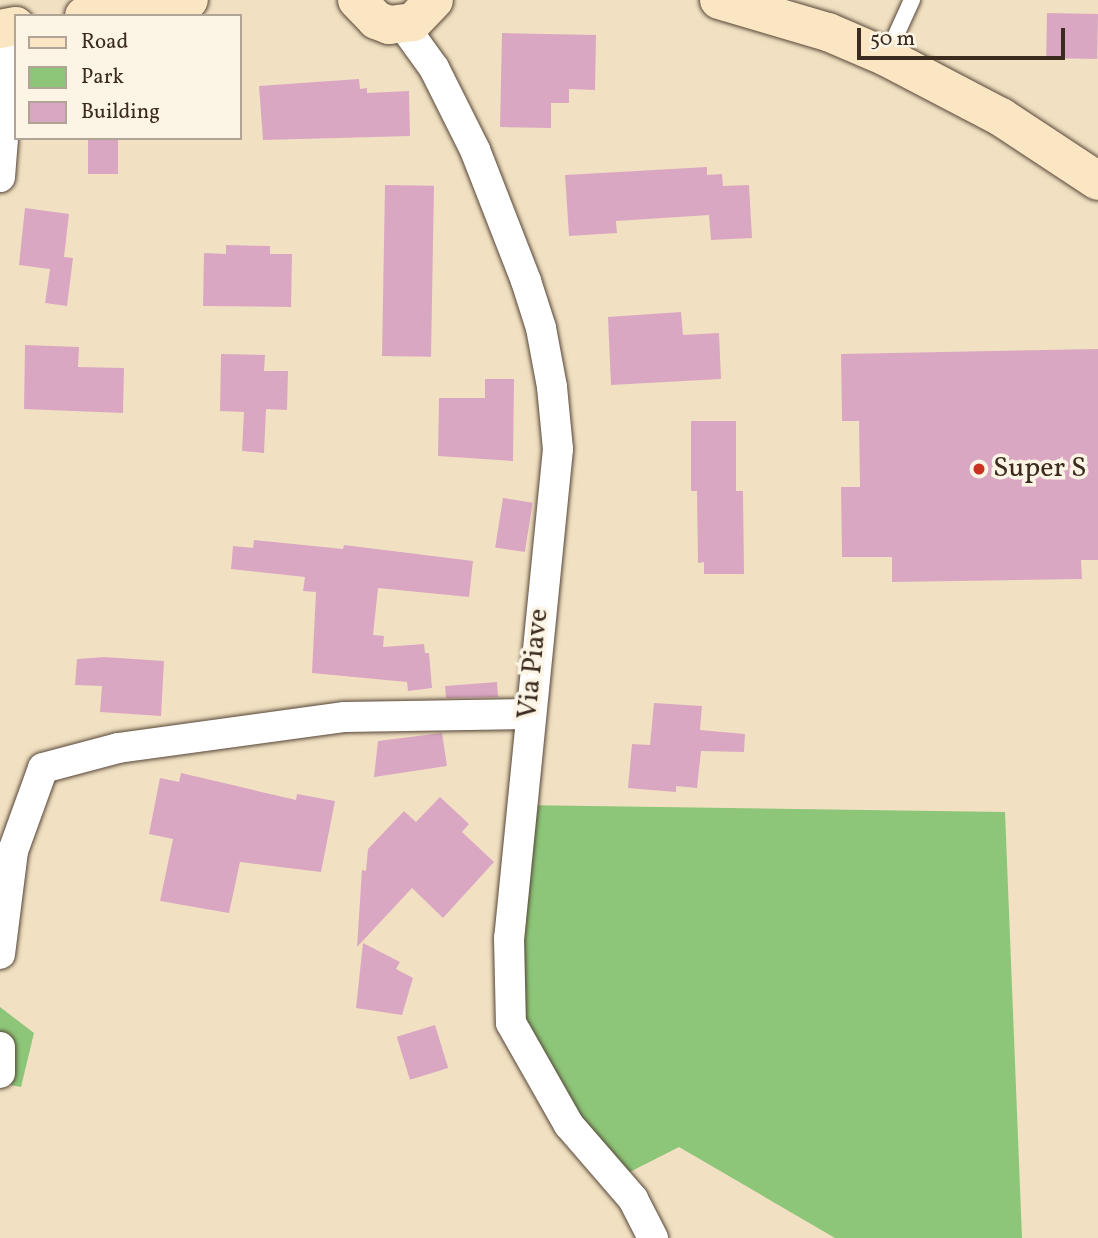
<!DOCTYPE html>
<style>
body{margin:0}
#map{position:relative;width:1098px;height:1238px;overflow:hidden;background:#f1e1c2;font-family:Vollkorn,serif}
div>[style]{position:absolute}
.green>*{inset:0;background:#8dc679}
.building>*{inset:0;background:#daa7c3;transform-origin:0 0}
.roads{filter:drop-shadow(0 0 2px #564537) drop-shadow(0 0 2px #564537)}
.lane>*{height:16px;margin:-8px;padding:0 8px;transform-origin:8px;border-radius:8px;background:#fff}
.street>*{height:30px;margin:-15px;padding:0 15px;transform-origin:15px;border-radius:15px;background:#fff}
.secondary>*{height:38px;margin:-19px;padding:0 19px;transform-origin:19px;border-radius:19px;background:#fbe6c3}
.dots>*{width:19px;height:19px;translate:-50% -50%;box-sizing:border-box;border:4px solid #fcf5e5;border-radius:50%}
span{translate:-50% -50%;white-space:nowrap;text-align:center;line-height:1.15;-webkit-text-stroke:7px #fcf5e5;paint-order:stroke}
.poi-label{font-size:28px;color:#3b2a1e}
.left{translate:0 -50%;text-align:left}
.street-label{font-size:28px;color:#3b2a1e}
.legend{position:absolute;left:14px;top:14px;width:228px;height:126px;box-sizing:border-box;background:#fcf5e5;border:2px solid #afa495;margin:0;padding:9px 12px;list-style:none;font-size:21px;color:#3b2a1e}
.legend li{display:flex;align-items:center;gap:14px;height:35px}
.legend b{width:35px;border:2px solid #afa495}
.scale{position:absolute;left:857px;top:28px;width:208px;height:32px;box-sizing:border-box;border:4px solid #3b2a1e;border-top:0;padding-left:9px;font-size:21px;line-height:24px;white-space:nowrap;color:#3b2a1e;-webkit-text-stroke:5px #fcf5e5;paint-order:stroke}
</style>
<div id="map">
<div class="green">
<div style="clip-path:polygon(520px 805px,1005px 812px,1022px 1238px,835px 1238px,679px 1147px,616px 1179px,519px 1043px)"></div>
<div style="clip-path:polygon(0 1007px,34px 1033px,21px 1087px,0 1083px)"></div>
</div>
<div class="building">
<div style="left:1047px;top:13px;width:51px;height:45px;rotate:1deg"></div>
<div style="clip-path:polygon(502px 33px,596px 35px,595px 90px,569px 89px,569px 103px,551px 103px,551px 128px,500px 127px)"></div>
<div style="clip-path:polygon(359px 79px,360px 89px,367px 88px,367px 93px,409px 91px,410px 136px,263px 140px,259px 86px)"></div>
<div style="left:88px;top:138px;width:30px;height:36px"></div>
<div style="clip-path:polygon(707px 167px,707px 175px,722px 174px,723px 186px,749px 185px,752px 238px,711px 240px,709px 215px,616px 221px,617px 233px,569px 236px,565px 175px)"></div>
<div style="left:385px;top:185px;width:49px;height:171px;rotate:1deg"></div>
<div style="clip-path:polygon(25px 208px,69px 214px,64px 257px,73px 258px,67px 306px,45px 303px,50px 269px,19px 265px)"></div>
<div style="clip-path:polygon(226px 245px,270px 246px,270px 254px,292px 254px,291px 307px,203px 306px,204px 253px,226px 254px)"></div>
<div style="clip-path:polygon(681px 312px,683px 335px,719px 333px,721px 379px,611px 385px,608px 317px)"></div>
<div style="clip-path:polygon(25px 345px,79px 347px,78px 367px,124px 368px,123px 413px,24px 409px)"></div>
<div style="clip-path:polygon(1098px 349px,1098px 560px,1081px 560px,1082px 579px,892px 582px,892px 557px,842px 557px,841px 487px,860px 487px,859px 421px,842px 421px,841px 354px)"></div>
<div style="clip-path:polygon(221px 354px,265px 355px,264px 371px,288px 371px,287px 410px,266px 409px,264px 453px,242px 451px,244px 412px,220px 411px)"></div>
<div style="clip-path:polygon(485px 379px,514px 379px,513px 461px,438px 456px,439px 398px,485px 398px)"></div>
<div style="clip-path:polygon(691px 421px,736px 421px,736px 491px,743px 491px,744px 574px,704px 574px,704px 562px,698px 563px,697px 491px,691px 491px)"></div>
<div style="left:503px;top:498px;width:30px;height:50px;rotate:9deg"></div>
<div style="clip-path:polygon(254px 540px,343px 549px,344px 545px,473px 561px,469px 597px,378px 588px,373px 635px,384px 636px,383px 647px,424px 644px,425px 653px,429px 653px,432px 688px,408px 691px,407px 682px,312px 673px,316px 592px,303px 591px,305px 577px,231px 569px,233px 546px,253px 548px)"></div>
<div style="clip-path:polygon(104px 657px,164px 661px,161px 716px,100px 712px,102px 686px,75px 685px,77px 659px)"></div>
<div style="clip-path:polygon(497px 682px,498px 697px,446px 698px,445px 686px)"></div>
<div style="clip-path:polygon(654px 703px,702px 706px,700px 730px,745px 734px,744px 752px,701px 751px,697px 788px,676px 786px,676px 792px,628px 788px,632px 744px,650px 745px)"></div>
<div style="clip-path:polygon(442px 733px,447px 766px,374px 777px,378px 741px)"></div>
<div style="clip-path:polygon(181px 773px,296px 800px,297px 794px,335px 801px,321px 872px,240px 862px,229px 913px,160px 901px,173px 839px,149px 834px,160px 778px,179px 782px)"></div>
<div style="clip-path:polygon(440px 797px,469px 824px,462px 832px,494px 862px,443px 918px,412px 888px,357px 947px,362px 870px,366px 871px,368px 849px,404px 811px,416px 822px)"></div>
<div style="clip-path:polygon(363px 943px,400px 962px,396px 969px,413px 978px,402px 1015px,356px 1008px)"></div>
<div style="left:435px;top:1025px;width:45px;height:40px;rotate:73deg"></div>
</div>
<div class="roads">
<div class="lane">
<div style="left:886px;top:57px;width:63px;rotate:-65.5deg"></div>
</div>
<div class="street">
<div style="left:403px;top:25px;width:53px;rotate:54.2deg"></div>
<div style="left:434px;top:68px;width:92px;rotate:63.4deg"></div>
<div style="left:475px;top:150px;width:141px;rotate:68.7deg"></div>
<div style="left:526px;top:281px;width:49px;rotate:72.3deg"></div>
<div style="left:541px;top:328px;width:60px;rotate:79.4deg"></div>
<div style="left:552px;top:387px;width:62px;rotate:84.5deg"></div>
<div style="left:558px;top:449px;width:491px;rotate:95.7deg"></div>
<div style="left:509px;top:938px;width:85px;rotate:88.7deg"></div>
<div style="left:511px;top:1023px;width:117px;rotate:60.4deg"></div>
<div style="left:569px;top:1125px;width:98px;rotate:49.1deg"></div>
<div style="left:633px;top:1199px;width:44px;rotate:62.9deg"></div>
<div style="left:0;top:177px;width:102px;rotate:-85.5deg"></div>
<div style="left:8px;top:75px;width:47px;rotate:-91.2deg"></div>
<div style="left:0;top:954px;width:104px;rotate:-82.8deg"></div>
<div style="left:13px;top:851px;width:88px;rotate:-70.1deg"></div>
<div style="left:43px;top:768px;width:78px;rotate:-14.9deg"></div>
<div style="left:118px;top:748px;width:229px;rotate:-7.8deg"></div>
<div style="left:345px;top:717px;width:184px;rotate:-0.9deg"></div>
<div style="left:0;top:1047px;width:26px;rotate:90deg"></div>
</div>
<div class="secondary">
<div style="left:357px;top:0;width:28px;rotate:46deg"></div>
<div style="left:376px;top:20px;width:14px;rotate:21deg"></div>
<div style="left:389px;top:25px;width:24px;rotate:-7deg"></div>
<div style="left:413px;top:22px;width:30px;rotate:-46deg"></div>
<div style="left:719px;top:0;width:114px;rotate:16.4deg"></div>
<div style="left:828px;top:32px;width:63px;rotate:23.3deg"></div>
<div style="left:886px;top:57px;width:130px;rotate:27.6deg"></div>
<div style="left:1001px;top:117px;width:116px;rotate:33.4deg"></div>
<div style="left:84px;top:16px;width:106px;rotate:-8.7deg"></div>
<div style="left:0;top:29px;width:16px;rotate:-11deg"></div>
</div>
</div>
<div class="dots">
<div style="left:979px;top:469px;background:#c8321e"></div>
</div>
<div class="poi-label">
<span class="left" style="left:993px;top:469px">Super S</span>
</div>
<div class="street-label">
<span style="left:534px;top:664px;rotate:-84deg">Via Piave</span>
</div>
<ul class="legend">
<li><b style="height:9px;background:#fbe6c3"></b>Road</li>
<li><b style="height:19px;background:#8dc679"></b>Park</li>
<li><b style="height:19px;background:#daa7c3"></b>Building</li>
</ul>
<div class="scale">50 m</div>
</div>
